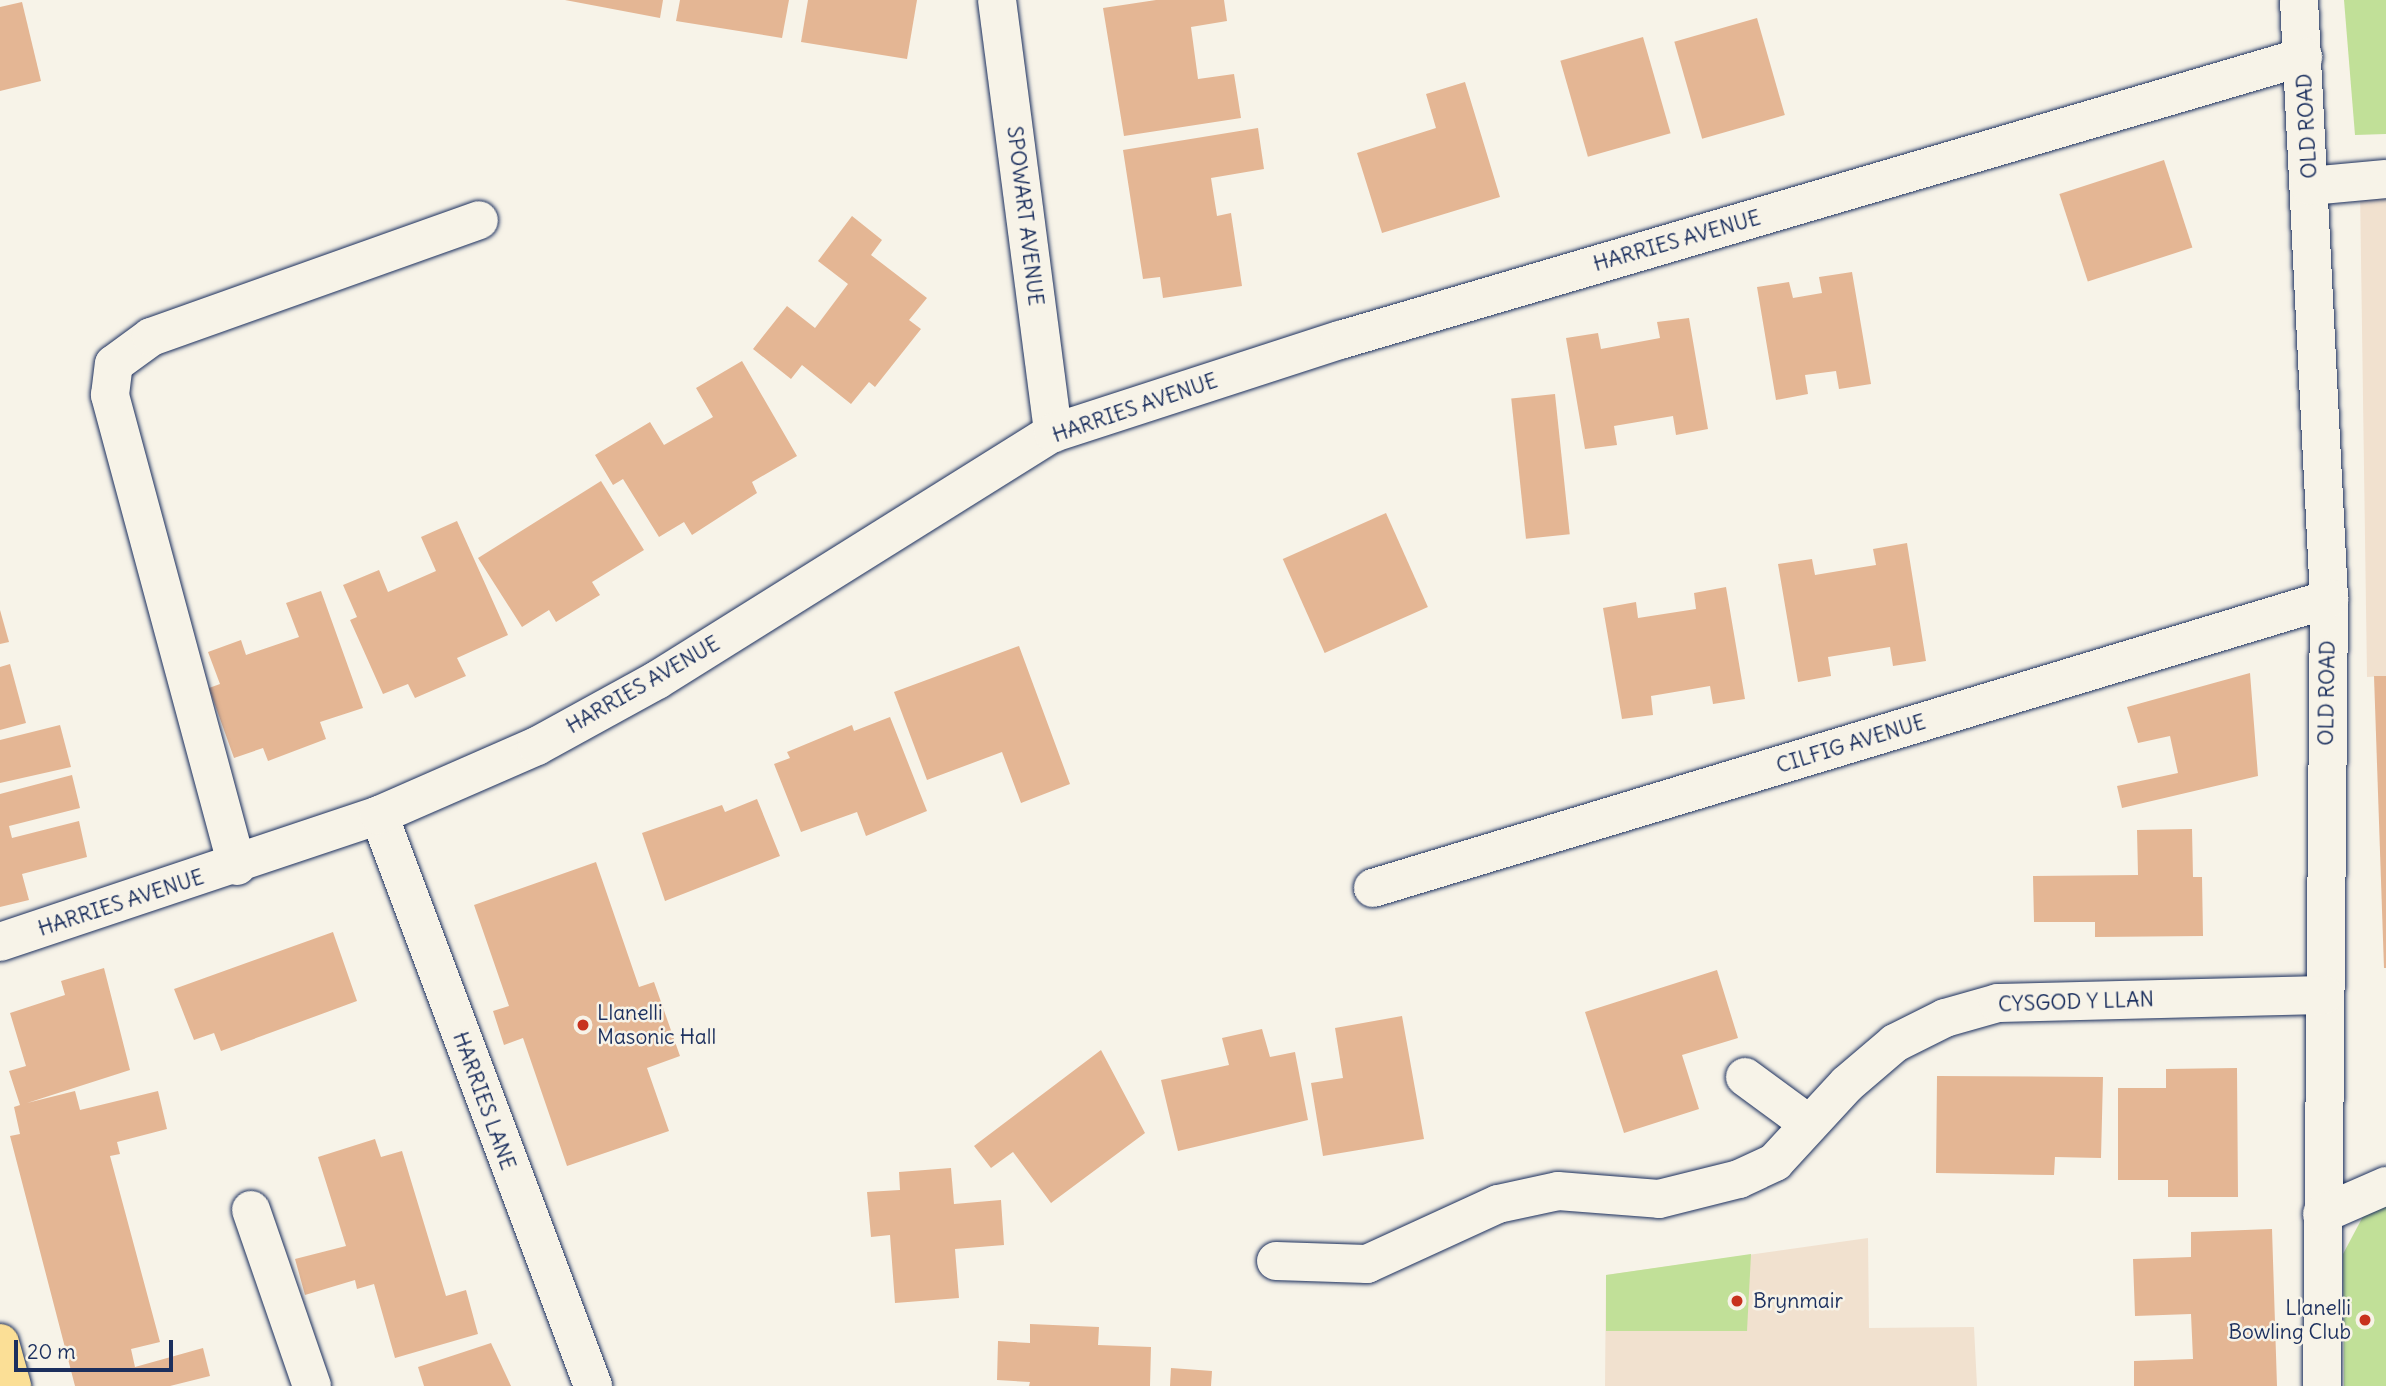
<!DOCTYPE html>
<style>
body{margin:0}
#map{position:relative;width:2386px;height:1386px;overflow:hidden;background:#f7f3e8;font-family:Delius,sans-serif}
div>[style]{position:absolute}
.built>*{inset:0;background:#f1e1cf}
.green>*{inset:0;background:#c1e098}
.building>*{inset:0;background:#e4b694;transform-origin:0 0}
.roads{filter:drop-shadow(0 0 2px #1b2f5e) drop-shadow(0 0 2px #1b2f5e)}
.minor>*{height:38px;margin:-19px;padding:0 19px;transform-origin:19px;border-radius:19px;background:#f7f3e8}
.major>*{height:38px;margin:-19px;padding:0 19px;transform-origin:19px;border-radius:19px;background:#fbdf96}
.dots>*{width:19px;height:19px;translate:-50% -50%;box-sizing:border-box;border:4px solid #f7f3e8;border-radius:50%}
span{translate:-50% -50%;white-space:nowrap;text-align:center;line-height:1.15;-webkit-text-stroke:5px #f7f3e8;paint-order:stroke}
.street-label{font-size:21px;color:#1b2f5e}
.poi-label{font-size:21px;color:#1b2f5e}
.left{translate:0 -50%;text-align:left}
.right{translate:-100% -50%;text-align:right}
.scale{position:absolute;left:14px;top:1340px;width:159px;height:32px;box-sizing:border-box;border:4px solid #1b2f5e;border-top:0;padding-left:9px;font-size:21px;line-height:24px;white-space:nowrap;color:#1b2f5e;-webkit-text-stroke:5px #f7f3e8;paint-order:stroke}
</style>
<div id="map">
<div class="built">
<div style="clip-path:polygon(2386px 187px,2386px 676px,2367px 677px,2360px 188px)"></div>
<div style="clip-path:polygon(1868px 1238px,1869px 1328px,1974px 1327px,1977px 1386px,1605px 1386px,1606px 1275px)"></div>
</div>
<div class="green">
<div style="clip-path:polygon(2344px 0,2386px 0,2386px 134px,2355px 135px)"></div>
<div style="clip-path:polygon(2386px 1192px,2386px 1386px,2344px 1386px,2343px 1254px,2368px 1207px)"></div>
<div style="clip-path:polygon(1751px 1254px,1747px 1331px,1606px 1331px,1606px 1275px)"></div>
</div>
<div class="building">
<div style="clip-path:polygon(565px 0,663px 0,660px 18px)"></div>
<div style="clip-path:polygon(680px 0,789px 0,782px 38px,676px 21px)"></div>
<div style="clip-path:polygon(808px 0,917px 0,907px 59px,801px 42px)"></div>
<div style="clip-path:polygon(1156px 0,1224px 0,1227px 21px,1191px 27px,1198px 79px,1234px 74px,1241px 118px,1124px 136px,1103px 8px)"></div>
<div style="clip-path:polygon(22px 2px,41px 81px,0 91px,0 7px)"></div>
<div style="left:1757px;top:18px;width:101px;height:86px;rotate:74deg"></div>
<div style="left:1643px;top:37px;width:100px;height:86px;rotate:74deg"></div>
<div style="clip-path:polygon(1465px 82px,1500px 197px,1382px 233px,1357px 153px,1436px 128px,1426px 94px)"></div>
<div style="clip-path:polygon(1258px 128px,1264px 169px,1211px 178px,1217px 216px,1231px 213px,1242px 286px,1163px 298px,1160px 277px,1143px 279px,1123px 150px)"></div>
<div style="left:2164px;top:160px;width:92px;height:110px;rotate:72deg"></div>
<div style="clip-path:polygon(852px 216px,882px 240px,871px 255px,927px 298px,909px 320px,921px 329px,875px 387px,869px 382px,851px 404px,802px 365px,791px 379px,753px 349px,787px 306px,815px 328px,848px 284px,818px 261px)"></div>
<div style="clip-path:polygon(1852px 272px,1871px 384px,1839px 389px,1836px 371px,1805px 375px,1808px 394px,1776px 400px,1757px 287px,1789px 282px,1793px 298px,1822px 293px,1819px 277px)"></div>
<div style="clip-path:polygon(1689px 318px,1708px 429px,1676px 435px,1673px 416px,1614px 426px,1617px 445px,1585px 449px,1566px 338px,1598px 333px,1601px 349px,1660px 338px,1657px 322px)"></div>
<div style="clip-path:polygon(742px 361px,797px 456px,752px 482px,757px 493px,692px 535px,684px 522px,659px 537px,623px 479px,613px 485px,595px 455px,650px 422px,664px 445px,713px 417px,696px 388px)"></div>
<div style="left:1555px;top:394px;width:141px;height:44px;rotate:84deg"></div>
<div style="clip-path:polygon(601px 481px,644px 550px,592px 582px,600px 595px,556px 622px,549px 610px,522px 627px,478px 558px)"></div>
<div style="left:1386px;top:513px;width:103px;height:113px;rotate:66deg"></div>
<div style="clip-path:polygon(457px 521px,508px 635px,457px 658px,466px 676px,415px 698px,408px 684px,383px 694px,350px 620px,357px 617px,343px 585px,379px 570px,388px 592px,436px 571px,421px 537px)"></div>
<div style="clip-path:polygon(1907px 543px,1926px 661px,1893px 666px,1890px 647px,1828px 657px,1831px 676px,1798px 682px,1778px 564px,1812px 559px,1815px 575px,1845px 570px,1876px 565px,1873px 549px)"></div>
<div style="clip-path:polygon(1726px 587px,1745px 699px,1713px 704px,1710px 686px,1651px 696px,1653px 715px,1622px 719px,1603px 608px,1636px 602px,1638px 618px,1696px 609px,1694px 593px)"></div>
<div style="clip-path:polygon(321px 591px,363px 708px,320px 722px,326px 739px,268px 761px,263px 748px,234px 758px,209px 688px,220px 684px,208px 652px,241px 640px,246px 655px,299px 637px,286px 603px)"></div>
<div style="clip-path:polygon(0 610px,9px 642px,0 644px)"></div>
<div style="clip-path:polygon(1019px 646px,1070px 784px,1021px 803px,1002px 752px,927px 780px,894px 692px)"></div>
<div style="clip-path:polygon(10px 664px,26px 723px,0 730px,0 667px)"></div>
<div style="clip-path:polygon(2250px 673px,2258px 776px,2122px 808px,2117px 786px,2178px 773px,2170px 736px,2138px 743px,2127px 707px)"></div>
<div style="clip-path:polygon(2374px 676px,2386px 676px,2386px 968px,2384px 968px)"></div>
<div style="clip-path:polygon(890px 717px,927px 811px,866px 836px,857px 812px,801px 832px,774px 764px,790px 758px,787px 752px,852px 725px,854px 731px)"></div>
<div style="clip-path:polygon(60px 725px,71px 767px,0 783px,0 740px)"></div>
<div style="clip-path:polygon(72px 775px,80px 808px,9px 826px,12px 838px,79px 821px,87px 857px,22px 874px,29px 900px,0 907px,0 794px)"></div>
<div style="clip-path:polygon(757px 799px,780px 856px,665px 901px,642px 833px,722px 805px,725px 812px)"></div>
<div style="clip-path:polygon(2192px 829px,2193px 877px,2202px 877px,2203px 936px,2095px 937px,2095px 922px,2034px 922px,2033px 876px,2138px 875px,2137px 830px)"></div>
<div style="clip-path:polygon(596px 862px,639px 987px,654px 982px,680px 1056px,647px 1068px,669px 1131px,567px 1166px,523px 1038px,504px 1045px,493px 1011px,509px 1006px,474px 905px)"></div>
<div style="clip-path:polygon(333px 932px,357px 1001px,221px 1051px,214px 1033px,194px 1040px,174px 989px)"></div>
<div style="clip-path:polygon(104px 968px,130px 1070px,27px 1103px,75px 1091px,80px 1110px,158px 1091px,167px 1129px,117px 1142px,120px 1154px,110px 1156px,160px 1342px,131px 1349px,135px 1367px,203px 1348px,210px 1376px,170px 1386px,75px 1386px,10px 1136px,20px 1134px,14px 1107px,20px 1105px,9px 1071px,26px 1066px,10px 1013px,65px 995px,61px 981px)"></div>
<div style="clip-path:polygon(1717px 970px,1738px 1038px,1682px 1055px,1699px 1109px,1624px 1133px,1585px 1012px)"></div>
<div style="clip-path:polygon(1402px 1016px,1424px 1139px,1323px 1156px,1311px 1083px,1343px 1078px,1335px 1028px)"></div>
<div style="clip-path:polygon(1262px 1029px,1270px 1057px,1295px 1052px,1308px 1120px,1178px 1151px,1161px 1080px,1229px 1065px,1222px 1038px)"></div>
<div style="clip-path:polygon(1101px 1050px,1145px 1133px,1051px 1203px,1013px 1152px,991px 1168px,974px 1146px)"></div>
<div style="clip-path:polygon(2237px 1068px,2238px 1197px,2168px 1197px,2168px 1180px,2118px 1180px,2118px 1088px,2166px 1088px,2166px 1069px)"></div>
<div style="clip-path:polygon(1937px 1076px,2103px 1077px,2101px 1158px,2055px 1157px,2054px 1175px,1936px 1173px)"></div>
<div style="clip-path:polygon(375px 1139px,381px 1157px,402px 1151px,446px 1296px,466px 1290px,478px 1334px,395px 1358px,374px 1284px,357px 1289px,355px 1280px,305px 1295px,295px 1259px,346px 1246px,318px 1157px)"></div>
<div style="clip-path:polygon(951px 1168px,954px 1204px,1001px 1200px,1004px 1245px,955px 1249px,959px 1298px,895px 1303px,890px 1235px,871px 1237px,867px 1192px,900px 1190px,899px 1172px)"></div>
<div style="clip-path:polygon(2272px 1229px,2277px 1386px,2134px 1386px,2134px 1361px,2193px 1359px,2191px 1314px,2135px 1316px,2133px 1259px,2191px 1257px,2191px 1232px)"></div>
<div style="clip-path:polygon(1030px 1324px,1099px 1327px,1098px 1345px,1151px 1347px,1150px 1386px,1029px 1386px,1030px 1382px,997px 1380px,998px 1341px,1030px 1343px)"></div>
<div style="clip-path:polygon(491px 1343px,511px 1386px,424px 1386px,418px 1367px)"></div>
<div style="clip-path:polygon(1171px 1368px,1212px 1371px,1211px 1386px,1170px 1386px)"></div>
</div>
<div class="roads">
<div class="minor">
<div style="left:997px;top:0;width:437px;rotate:82.6deg"></div>
<div style="left:2299px;top:0;width:600px;rotate:87.13deg"></div>
<div style="left:2329px;top:599px;width:787px;rotate:90.51deg"></div>
<div style="left:2310px;top:186px;width:76px;rotate:-5.3deg"></div>
<div style="left:379px;top:815px;width:610px;rotate:69.45deg"></div>
<div style="left:237px;top:866px;width:488px;rotate:-105.1deg"></div>
<div style="left:110px;top:395px;width:31px;rotate:-83deg"></div>
<div style="left:114px;top:364px;width:46px;rotate:-36.1deg"></div>
<div style="left:151px;top:337px;width:348px;rotate:-19.6deg"></div>
<div style="left:1373px;top:888px;width:999px;rotate:-16.82deg"></div>
<div style="left:0;top:942px;width:400px;rotate:-18.5deg"></div>
<div style="left:379px;top:815px;width:172px;rotate:-23.6deg"></div>
<div style="left:537px;top:746px;width:137px;rotate:-28.8deg"></div>
<div style="left:657px;top:680px;width:467px;rotate:-32deg"></div>
<div style="left:1053px;top:433px;width:302px;rotate:-18deg"></div>
<div style="left:1340px;top:340px;width:1004px;rotate:-16.38deg"></div>
<div style="left:1745px;top:1077px;width:79px;rotate:36.3deg"></div>
<div style="left:251px;top:1210px;width:186px;rotate:70.9deg"></div>
<div style="left:2322px;top:1214px;width:70px;rotate:-23.6deg"></div>
<div style="left:1276px;top:1261px;width:91px;rotate:1.9deg"></div>
<div style="left:1367px;top:1264px;width:144px;rotate:-24.6deg"></div>
<div style="left:1498px;top:1204px;width:61px;rotate:-12.2deg"></div>
<div style="left:1558px;top:1191px;width:101px;rotate:4.5deg"></div>
<div style="left:1659px;top:1199px;width:82px;rotate:-14deg"></div>
<div style="left:1739px;top:1179px;width:40px;rotate:-25deg"></div>
<div style="left:1775px;top:1162px;width:106px;rotate:-47.3deg"></div>
<div style="left:1847px;top:1084px;width:63px;rotate:-40.5deg"></div>
<div style="left:1895px;top:1043px;width:56px;rotate:-26.6deg"></div>
<div style="left:1945px;top:1018px;width:55px;rotate:-15.8deg"></div>
<div style="left:1998px;top:1003px;width:326px;rotate:-1.4deg"></div>
</div>
<div class="major">
<div style="left:0;top:1343px;width:45px;rotate:74.4deg"></div>
</div>
</div>
<div class="dots">
<div style="left:583px;top:1025px;background:#c8321e"></div>
<div style="left:1737px;top:1301px;background:#c8321e"></div>
<div style="left:2365px;top:1320px;background:#c8321e"></div>
</div>
<div class="street-label">
<span style="left:2307px;top:126px;rotate:-93deg">OLD ROAD</span>
<span style="left:1025px;top:216px;rotate:83deg">SPOWART AVENUE</span>
<span style="left:1677px;top:241px;rotate:-16deg">HARRIES AVENUE</span>
<span style="left:1135px;top:408px;rotate:-19deg">HARRIES AVENUE</span>
<span style="left:643px;top:685px;rotate:-30deg">HARRIES AVENUE</span>
<span style="left:2327px;top:693px;rotate:-89deg">OLD ROAD</span>
<span style="left:1851px;top:744px;rotate:-17deg">CILFIG AVENUE</span>
<span style="left:121px;top:903px;rotate:-18deg">HARRIES AVENUE</span>
<span style="left:2076px;top:1002px;rotate:-2deg">CYSGOD Y LLAN</span>
<span style="left:484px;top:1101px;rotate:70deg">HARRIES LANE</span>
</div>
<div class="poi-label">
<span class="left" style="left:597px;top:1025px">Llanelli<br>Masonic Hall</span>
<span class="left" style="left:1753px;top:1301px">Brynmair</span>
<span class="right" style="left:2351px;top:1320px">Llanelli<br>Bowling Club</span>
</div>
<div class="scale">20 m</div>
</div>
